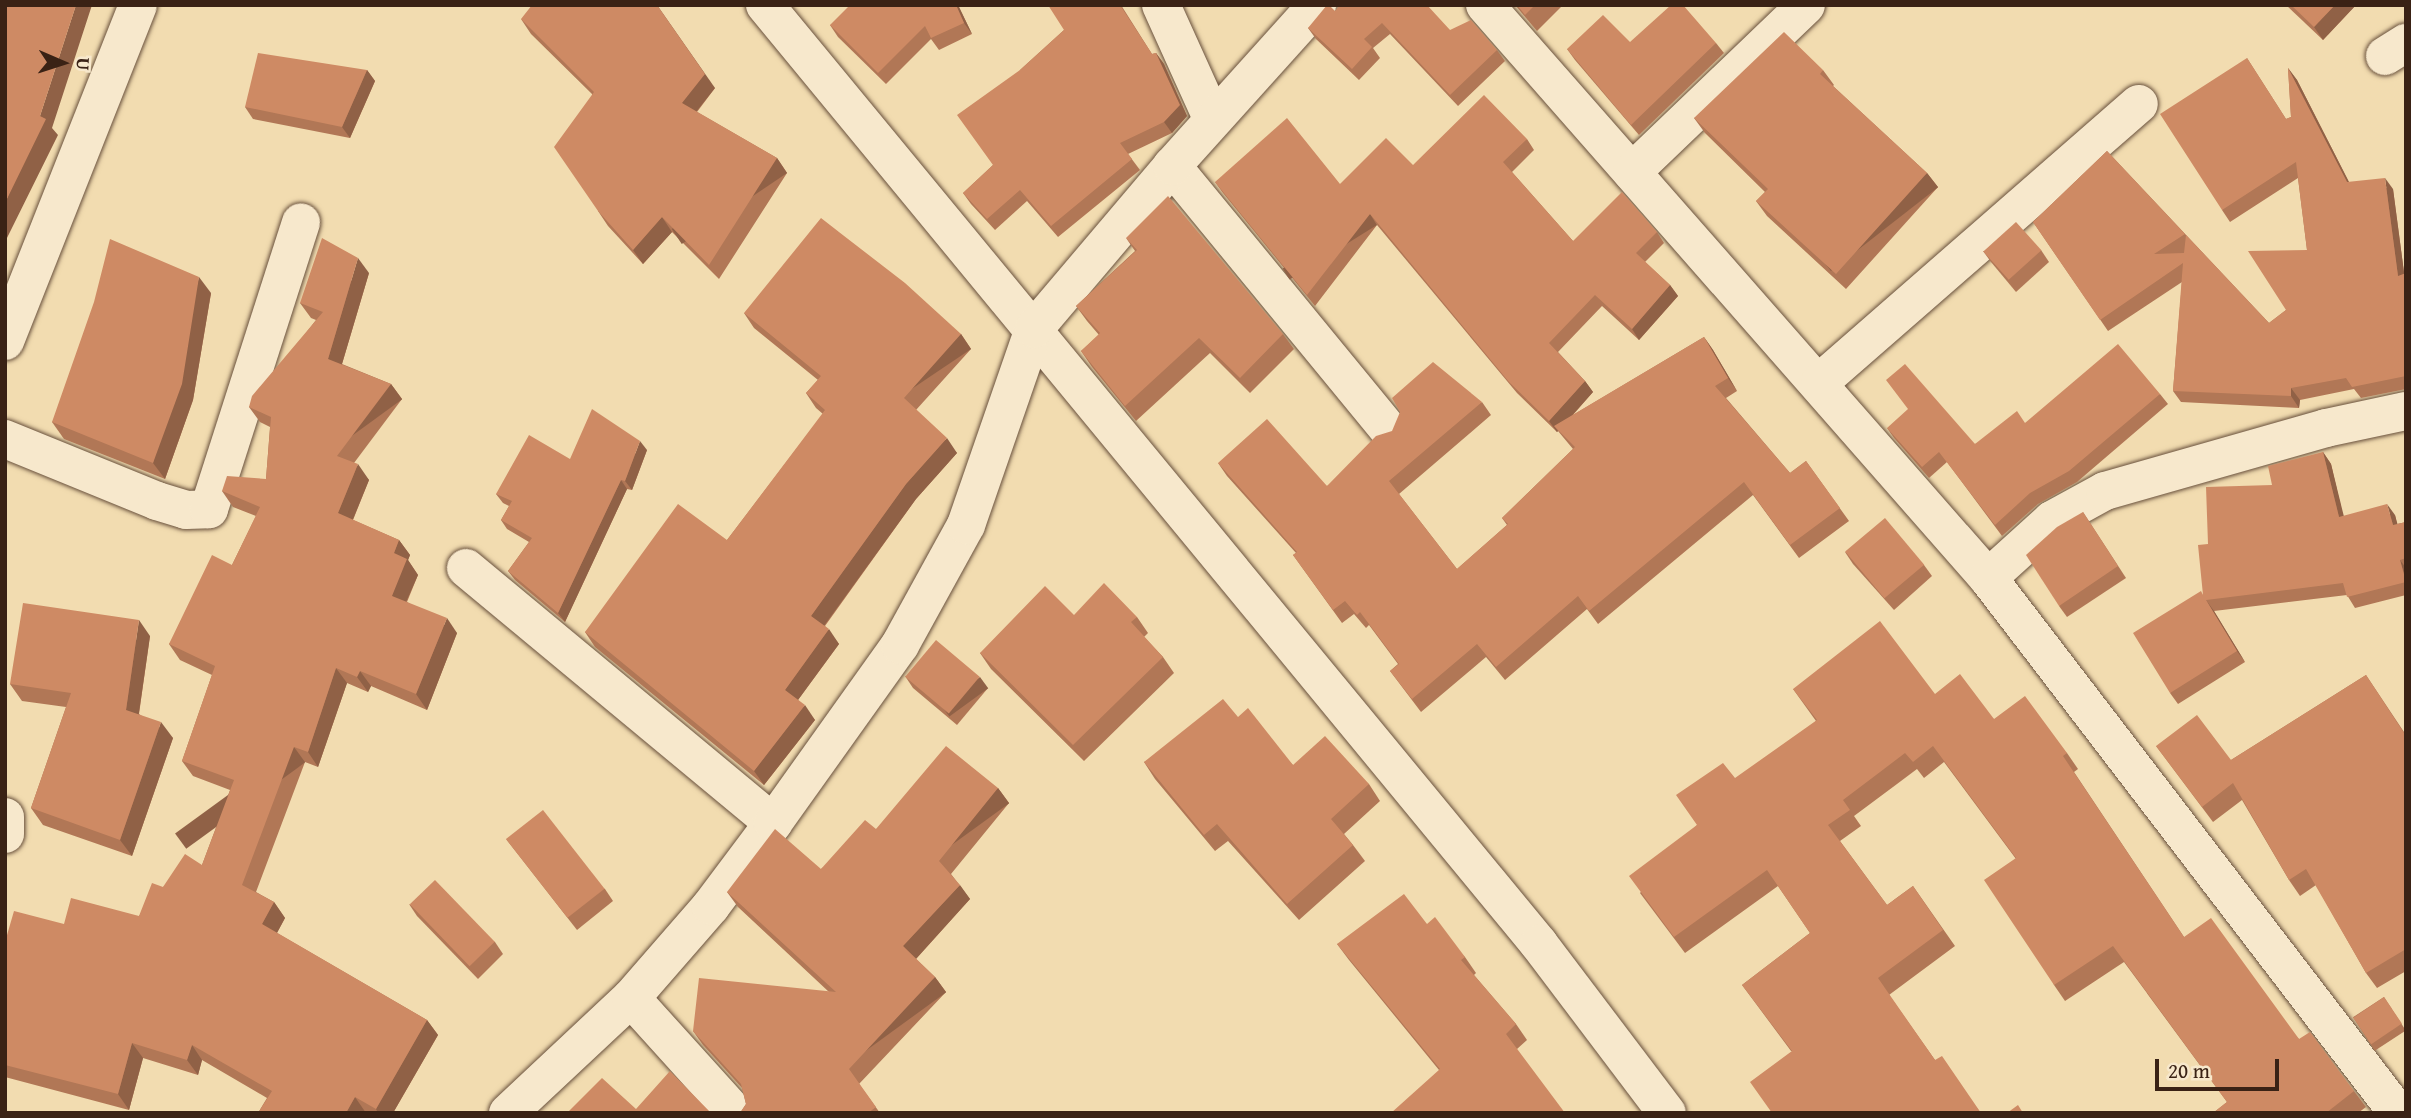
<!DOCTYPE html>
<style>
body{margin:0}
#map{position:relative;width:2411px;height:1118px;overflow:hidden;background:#f2dcb0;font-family:"Gentium Book Plus",serif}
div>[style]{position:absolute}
.roads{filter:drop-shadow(0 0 2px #68503c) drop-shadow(0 0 2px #68503c)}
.minor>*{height:38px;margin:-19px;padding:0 19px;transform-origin:19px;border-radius:19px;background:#f7e8cc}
.wall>*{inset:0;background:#b17756;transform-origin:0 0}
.shaded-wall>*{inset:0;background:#906146;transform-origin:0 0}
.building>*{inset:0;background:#ce8a64;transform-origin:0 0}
span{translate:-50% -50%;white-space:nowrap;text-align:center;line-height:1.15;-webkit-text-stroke:6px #f7e8cc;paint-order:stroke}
.frame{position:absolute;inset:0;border:7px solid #3a2215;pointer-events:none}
.north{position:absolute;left:28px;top:28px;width:70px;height:70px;-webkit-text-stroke:5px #f7e8cc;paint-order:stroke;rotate:93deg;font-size:19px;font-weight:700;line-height:28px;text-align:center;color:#3a2215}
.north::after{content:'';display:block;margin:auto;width:24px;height:32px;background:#3a2215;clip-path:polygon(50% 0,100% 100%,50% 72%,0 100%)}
.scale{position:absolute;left:2155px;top:1059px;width:124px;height:32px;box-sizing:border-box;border:4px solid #3a2215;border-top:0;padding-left:9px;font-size:21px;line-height:24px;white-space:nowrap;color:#3a2215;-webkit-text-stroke:5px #f7e8cc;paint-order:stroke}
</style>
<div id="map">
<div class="roads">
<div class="minor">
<div style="left:765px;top:5px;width:1217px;rotate:50.5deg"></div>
<div style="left:1539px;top:944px;width:212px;rotate:52.9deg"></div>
<div style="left:1161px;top:5px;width:126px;rotate:65.7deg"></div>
<div style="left:1485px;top:5px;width:762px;rotate:48.72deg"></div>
<div style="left:1988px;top:578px;width:674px;rotate:52.54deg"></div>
<div style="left:2385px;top:56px;width:25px;rotate:-32deg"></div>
<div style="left:1172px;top:166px;width:339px;rotate:50.6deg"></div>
<div style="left:1632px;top:172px;width:241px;rotate:-43.8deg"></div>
<div style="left:5px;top:341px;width:361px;rotate:-68.4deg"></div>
<div style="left:1820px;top:382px;width:423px;rotate:-41.1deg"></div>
<div style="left:5px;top:439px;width:164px;rotate:22.2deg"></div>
<div style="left:157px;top:501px;width:30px;rotate:17deg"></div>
<div style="left:186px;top:510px;width:23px;rotate:-2deg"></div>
<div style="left:209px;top:509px;width:301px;rotate:-72.2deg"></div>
<div style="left:466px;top:568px;width:399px;rotate:39.7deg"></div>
<div style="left:1988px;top:578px;width:86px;rotate:-42.2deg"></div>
<div style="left:2052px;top:520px;width:60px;rotate:-28.7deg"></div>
<div style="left:2105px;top:491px;width:230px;rotate:-15.9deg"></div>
<div style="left:2326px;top:428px;width:82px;rotate:-12deg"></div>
<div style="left:5px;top:817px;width:17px;rotate:90deg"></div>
<div style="left:631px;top:998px;width:155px;rotate:47.9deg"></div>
<div style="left:508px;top:1113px;width:168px;rotate:-43.1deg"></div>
<div style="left:631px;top:998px;width:122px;rotate:-49deg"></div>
<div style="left:711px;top:906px;width:104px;rotate:-53.2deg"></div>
<div style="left:773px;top:823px;width:219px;rotate:-54.5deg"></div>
<div style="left:900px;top:645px;width:137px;rotate:-61.2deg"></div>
<div style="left:966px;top:525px;width:207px;rotate:-70.9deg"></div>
<div style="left:1034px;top:329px;width:214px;rotate:-49.7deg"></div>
<div style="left:1172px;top:166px;width:217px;rotate:-48deg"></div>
</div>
</div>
<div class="wall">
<div style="clip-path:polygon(958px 5px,972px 34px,939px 50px,931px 39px,886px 84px,838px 37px,830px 25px)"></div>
<div style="clip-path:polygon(1121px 5px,1152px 54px,1156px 53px,1164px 64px,1187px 116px,1172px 133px,1128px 154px,1140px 170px,1058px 237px,1027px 201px,995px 230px,971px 204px,963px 193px,993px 165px,1020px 70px,1064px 30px)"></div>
<div style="clip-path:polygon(1515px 5px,1563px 5px,1537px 31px)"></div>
<div style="clip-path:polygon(2286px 5px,2356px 5px,2323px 40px)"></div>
<div style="clip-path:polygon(1335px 11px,1450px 30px,1497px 50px,1505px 61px,1458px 106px,1390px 34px,1373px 48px,1380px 58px,1359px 80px,1316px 39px,1308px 28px)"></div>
<div style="clip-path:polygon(521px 19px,715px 88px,697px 112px,777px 158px,787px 173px,719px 279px,672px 232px,643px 264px,608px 226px,598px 211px,592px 94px,531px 34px)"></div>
<div style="clip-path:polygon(1716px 43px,1724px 53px,1639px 135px,1575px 60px,1567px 49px)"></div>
<div style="clip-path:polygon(2247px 58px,2286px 119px,2291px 117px,2288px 68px,2297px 80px,2349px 182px,2393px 189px,2404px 273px,2406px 273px,2406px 389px,2361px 398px,2354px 389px,2300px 400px,2299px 408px,2181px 402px,2173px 391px,2182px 282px,2108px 331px,2033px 222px,2107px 151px,2269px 323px,2286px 310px,2307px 250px,2298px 178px,2230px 222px,2222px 210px)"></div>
<div style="clip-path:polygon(367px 70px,375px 81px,350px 138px,253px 119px,245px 107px)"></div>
<div style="clip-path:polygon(1823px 70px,1834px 85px,1833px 86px,1927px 173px,1938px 187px,1846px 289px,1767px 216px,1756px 201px,1765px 192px,1705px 133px,1694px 118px)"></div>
<div style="clip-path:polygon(1527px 139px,1534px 150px,1512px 172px,1573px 241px,1657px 232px,1664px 243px,1645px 262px,1670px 285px,1678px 296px,1639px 340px,1602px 306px,1558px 352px,1585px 381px,1593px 392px,1573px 415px,1704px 337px,1713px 350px,1737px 391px,1726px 398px,1790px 473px,1806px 461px,1849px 521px,1799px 558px,1753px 495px,1598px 624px,1587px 609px,1505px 680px,1486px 657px,1421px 712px,1390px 671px,1398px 664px,1369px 625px,1366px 628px,1354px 614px,1342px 623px,1293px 555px,1296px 553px,1227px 476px,1218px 463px,1327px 486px,1482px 402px,1491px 415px,1399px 494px,1457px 569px,1507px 525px,1502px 518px,1573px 449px,1558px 431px,1557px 432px,1517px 393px,1377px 225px,1315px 306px,1223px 193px,1215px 182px,1340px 184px)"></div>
<div style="clip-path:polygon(1126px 238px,1283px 334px,1294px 349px,1250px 393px,1210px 353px,1136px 421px,1092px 367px,1081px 351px,1099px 335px,1087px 321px,1076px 306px,1135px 251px)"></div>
<div style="clip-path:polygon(2041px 250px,2049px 262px,2016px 292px,1991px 262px,1983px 251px)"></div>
<div style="clip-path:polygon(369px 273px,342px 364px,391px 384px,402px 399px,354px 463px,369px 480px,353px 520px,399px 540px,410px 555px,408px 560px,418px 575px,407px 602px,457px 633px,427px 710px,371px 686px,368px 692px,347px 683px,318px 767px,305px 762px,256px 892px,274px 902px,285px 918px,277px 933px,427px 1020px,438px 1035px,393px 1113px,258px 1113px,267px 1098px,202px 1060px,198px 1075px,143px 1058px,129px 1110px,5px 1077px,5px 942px,64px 924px,139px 916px,163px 887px,202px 865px,230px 790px,193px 776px,182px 761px,212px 675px,180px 660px,169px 644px,232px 565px,256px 516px,233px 507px,222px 491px,266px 479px,270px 427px,260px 422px,249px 407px,316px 320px,311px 318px,300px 303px)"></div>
<div style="clip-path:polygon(211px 293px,193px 400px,165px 479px,64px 439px,52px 422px)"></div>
<div style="clip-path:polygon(744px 313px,961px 334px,971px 349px,916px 410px,957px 453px,916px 499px,825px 626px,839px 644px,798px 700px,815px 720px,764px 785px,595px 647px,585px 632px,727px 540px,823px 414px,816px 408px,806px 393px,818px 380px,754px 328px)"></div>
<div style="clip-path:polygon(2160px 394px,2168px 404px,2077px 482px,2038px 504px,2002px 536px,1947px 462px,1929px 478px,1894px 438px,1887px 428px,1975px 444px,2025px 423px)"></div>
<div style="clip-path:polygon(647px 450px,632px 490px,627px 489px,565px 622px,515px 580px,508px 571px,529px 542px,507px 529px,501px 520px,509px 506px,503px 503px,496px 494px)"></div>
<div style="clip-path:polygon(2323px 452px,2331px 464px,2343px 516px,2395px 515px,2397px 524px,2406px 522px,2406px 595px,2355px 608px,2347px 595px,2214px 611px,2245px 662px,2178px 704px,2170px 693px,2203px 594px,2208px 544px,2272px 485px)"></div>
<div style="clip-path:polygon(2083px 512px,2126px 578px,2067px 617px,2059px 606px)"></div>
<div style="clip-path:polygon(1845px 552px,1924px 565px,1932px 576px,1894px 610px,1853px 564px)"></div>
<div style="clip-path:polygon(1074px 615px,1137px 617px,1148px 633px,1144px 637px,1163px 657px,1174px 673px,1084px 761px,991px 669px,980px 653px)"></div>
<div style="clip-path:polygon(150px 636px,139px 714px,173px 738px,132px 856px,43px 825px,31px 808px,66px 707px,22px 701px,10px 684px)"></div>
<div style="clip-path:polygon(2366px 675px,2406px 735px,2406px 971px,2377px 988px,2366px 973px,2316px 885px,2300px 896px,2289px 880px,2242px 800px,2213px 822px,2156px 746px,2231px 760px)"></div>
<div style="clip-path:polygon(905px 676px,988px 688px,957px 725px,913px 688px)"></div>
<div style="clip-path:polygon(1793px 689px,1935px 694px,1994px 719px,2067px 753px,2078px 769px,2074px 772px,2184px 937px,2299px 1039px,2354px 1091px,2366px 1107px,2358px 1113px,2213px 1113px,2227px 1102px,2124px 962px,2065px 1001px,2054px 985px,2016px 859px,1944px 762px,1924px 778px,1917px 769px,1854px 816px,1861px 826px,1840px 841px,1887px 905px,1913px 886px,1955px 946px,1889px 995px,1935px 1060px,1981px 1113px,1791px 1051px,1742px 985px,1810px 933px,1778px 886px,1685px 953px,1640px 893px,1697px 825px,1816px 721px)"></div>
<div style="clip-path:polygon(1238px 717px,1293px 765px,1369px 784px,1380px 801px,1344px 834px,1353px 845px,1365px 861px,1299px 920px,1228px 841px,1215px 851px,1155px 779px,1144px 762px)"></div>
<div style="clip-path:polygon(998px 788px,1009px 803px,951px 874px,970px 899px,916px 959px,935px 977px,946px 992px,859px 1084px,880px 1113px,740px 1113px,746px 1104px,742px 1088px,703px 1045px,693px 1031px,829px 992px,738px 907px,727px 892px,821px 869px,876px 829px)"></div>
<div style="clip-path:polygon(506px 839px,605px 889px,613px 901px,577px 930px)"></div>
<div style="clip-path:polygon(409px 904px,495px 942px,503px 954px,478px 979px,417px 916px)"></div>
<div style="clip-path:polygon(1427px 924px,1465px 957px,1476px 973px,1474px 975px,1516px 1024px,1527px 1040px,1517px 1049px,1439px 1070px,1349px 960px,1337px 944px)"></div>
<div style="left:2384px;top:997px;width:40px;height:37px;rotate:57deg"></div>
</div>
<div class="shaded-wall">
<div style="clip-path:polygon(76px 5px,92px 5px,52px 128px,58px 135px,5px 242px,5px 203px,40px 116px)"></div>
<div style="clip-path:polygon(657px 5px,715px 88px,692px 117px,682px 103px)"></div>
<div style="clip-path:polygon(956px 5px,958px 5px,972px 34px,964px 23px)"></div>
<div style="clip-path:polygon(2335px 5px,2356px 5px,2323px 40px,2314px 27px)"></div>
<div style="clip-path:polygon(1156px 53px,1164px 64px,1187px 116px,1172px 133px,1164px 122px)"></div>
<div style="clip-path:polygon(2288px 68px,2297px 80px,2355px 194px,2347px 182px)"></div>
<div style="clip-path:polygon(367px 70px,375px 81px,350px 138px,342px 127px)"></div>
<div style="left:777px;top:158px;width:18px;height:127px;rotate:56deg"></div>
<div style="left:1927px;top:173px;width:18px;height:136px;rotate:52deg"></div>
<div style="clip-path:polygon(2385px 178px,2393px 189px,2406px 287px,2398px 276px)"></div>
<div style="left:1370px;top:214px;width:13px;height:103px;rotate:58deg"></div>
<div style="clip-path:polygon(662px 217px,672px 232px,643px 264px,633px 250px)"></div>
<div style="clip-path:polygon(358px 258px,369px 273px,339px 374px,328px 359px)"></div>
<div style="clip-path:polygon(199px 277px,211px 293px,193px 400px,165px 479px,153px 463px)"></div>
<div style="clip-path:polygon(1670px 285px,1678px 296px,1639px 340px,1632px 329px)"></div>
<div style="left:961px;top:334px;width:18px;height:86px;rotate:56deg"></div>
<div style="clip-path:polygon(1704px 337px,1713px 350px,1737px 391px,1728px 378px)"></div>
<div style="clip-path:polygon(1585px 381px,1593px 392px,1559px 430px,1554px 426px,1558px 431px,1557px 432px,1549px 421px)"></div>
<div style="left:391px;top:384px;width:19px;height:90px;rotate:54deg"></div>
<div style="clip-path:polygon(2291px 388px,2300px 400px,2299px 408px,2291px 396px)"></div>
<div style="clip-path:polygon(947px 438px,957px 453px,916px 499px,821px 630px,811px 616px,906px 484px)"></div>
<div style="clip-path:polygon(640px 441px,647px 450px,632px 490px,625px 481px)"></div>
<div style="clip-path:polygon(2323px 452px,2331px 464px,2347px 529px,2339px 517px)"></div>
<div style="clip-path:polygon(358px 464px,369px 480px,349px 529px,338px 513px)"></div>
<div style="clip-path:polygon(621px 480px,627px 489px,565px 622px,558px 613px)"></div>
<div style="clip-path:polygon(2387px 504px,2395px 515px,2401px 537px,2393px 525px)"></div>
<div style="clip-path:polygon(399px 540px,410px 555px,408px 560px,418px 575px,402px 611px,392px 596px,394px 553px)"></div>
<div style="clip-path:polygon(2400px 560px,2406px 568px,2406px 580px)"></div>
<div style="clip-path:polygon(2206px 600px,2214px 611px,2245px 662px,2237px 651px)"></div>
<div style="clip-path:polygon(447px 618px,457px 633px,427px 710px,416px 694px)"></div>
<div style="clip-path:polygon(139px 620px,150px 636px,137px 726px,126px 710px)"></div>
<div style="clip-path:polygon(829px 629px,839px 644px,795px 704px,785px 690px)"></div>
<div style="clip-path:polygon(336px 668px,347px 683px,318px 767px,308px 752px)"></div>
<div style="clip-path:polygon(360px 671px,371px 686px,368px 692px,357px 677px)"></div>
<div style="left:980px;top:677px;width:14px;height:48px;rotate:54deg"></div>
<div style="clip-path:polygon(805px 705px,815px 720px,764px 785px,754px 771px)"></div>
<div style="clip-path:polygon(161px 722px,173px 738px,132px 856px,120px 840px)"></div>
<div style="left:294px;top:747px;width:19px;height:147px;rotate:54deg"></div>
<div style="left:998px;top:788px;width:19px;height:94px;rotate:54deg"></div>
<div style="clip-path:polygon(960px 885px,970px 899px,914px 961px,903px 946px)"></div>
<div style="clip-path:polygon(274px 902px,285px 918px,273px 940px,262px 924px)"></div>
<div style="left:935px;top:977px;width:19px;height:126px;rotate:54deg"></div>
<div style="clip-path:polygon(427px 1020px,438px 1035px,393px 1113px,378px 1113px,376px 1109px)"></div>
<div style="clip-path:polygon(132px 1043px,143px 1058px,129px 1110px,118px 1094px)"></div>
<div style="clip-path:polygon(192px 1045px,202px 1060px,198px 1075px,187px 1060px)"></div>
<div style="clip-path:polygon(355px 1097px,366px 1113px,346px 1113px)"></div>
</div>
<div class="building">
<div style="clip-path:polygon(5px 5px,76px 5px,40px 116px,46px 119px,5px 203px)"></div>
<div style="clip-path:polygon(532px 5px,657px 5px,705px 74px,682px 103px,777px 158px,709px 265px,662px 217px,633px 250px,598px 211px,554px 147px,594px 92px,521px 19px)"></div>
<div style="clip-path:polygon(850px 5px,956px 5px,964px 23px,931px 38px,925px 26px,878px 73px,830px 25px)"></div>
<div style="clip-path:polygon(1048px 5px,1120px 5px,1152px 54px,1156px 53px,1180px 105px,1164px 122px,1120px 143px,1132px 159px,1051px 226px,1020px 190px,987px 219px,963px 193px,993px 165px,957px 115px,1020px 70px,1064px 30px)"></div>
<div style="clip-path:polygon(1327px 5px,1329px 5px,1335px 11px,1340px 5px,1427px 5px,1450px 30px,1471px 20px,1497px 50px,1450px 95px,1382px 23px,1364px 39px,1372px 47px,1352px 69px,1308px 28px)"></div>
<div style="clip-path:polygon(1517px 5px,1535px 5px,1525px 15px)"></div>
<div style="clip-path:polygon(1671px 5px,1683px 5px,1716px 43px,1631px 125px,1567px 49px,1603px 15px,1630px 42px)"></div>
<div style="clip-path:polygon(2291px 5px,2335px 5px,2314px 27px)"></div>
<div style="clip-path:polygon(1784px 32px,1823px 70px,1820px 74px,1927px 173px,1836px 274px,1756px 201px,1768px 189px,1694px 118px)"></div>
<div style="clip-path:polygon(258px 53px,367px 70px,342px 127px,245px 107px)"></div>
<div style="clip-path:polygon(2247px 58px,2286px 119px,2291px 117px,2288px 68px,2347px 182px,2385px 178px,2398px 276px,2406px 273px,2406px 376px,2352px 387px,2346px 378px,2291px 388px,2291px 396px,2173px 391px,2183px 263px,2100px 320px,2033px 222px,2107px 151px,2185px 234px,2154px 254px,2184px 253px,2186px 235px,2269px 323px,2286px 310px,2248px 251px,2307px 250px,2296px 162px,2222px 210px,2160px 114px)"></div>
<div style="clip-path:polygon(1484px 95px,1527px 139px,1503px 162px,1573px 241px,1622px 192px,1657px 232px,1636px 253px,1670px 285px,1632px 329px,1595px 295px,1549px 343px,1585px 381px,1549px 421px,1509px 382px,1370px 214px,1307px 295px,1215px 182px,1287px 118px,1340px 184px,1386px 138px,1413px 165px)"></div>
<div style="clip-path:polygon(1168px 196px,1283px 334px,1240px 378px,1199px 338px,1125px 406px,1081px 351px,1100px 333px,1076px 306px,1137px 250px,1126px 238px)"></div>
<div style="clip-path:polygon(821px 218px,905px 283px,961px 334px,904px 398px,947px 438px,906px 484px,811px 616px,829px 629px,785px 690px,805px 705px,754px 771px,585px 632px,678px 504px,727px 540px,825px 410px,806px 393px,821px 376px,744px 313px)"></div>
<div style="left:2016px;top:222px;width:38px;height:44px;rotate:48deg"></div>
<div style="clip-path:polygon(322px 238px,358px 258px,328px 359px,391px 384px,337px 456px,358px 464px,338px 513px,399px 540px,394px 553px,407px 559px,392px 596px,447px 618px,416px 694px,360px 671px,357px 677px,336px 668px,308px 752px,294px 747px,242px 885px,274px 902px,262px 924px,427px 1020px,376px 1109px,355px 1097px,346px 1113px,258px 1113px,272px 1091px,192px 1045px,187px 1060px,132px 1043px,118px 1094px,5px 1065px,5px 942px,14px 911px,64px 924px,71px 898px,139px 916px,152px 883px,163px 887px,185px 854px,202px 865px,234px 780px,182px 761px,215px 666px,169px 644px,212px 555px,232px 565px,260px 507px,222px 491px,227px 476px,266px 479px,271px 417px,249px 407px,252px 396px,323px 312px,300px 303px)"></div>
<div style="clip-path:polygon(110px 239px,199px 277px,182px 384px,153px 463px,52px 422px,94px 302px)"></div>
<div style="clip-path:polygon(1704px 337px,1728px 378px,1715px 386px,1790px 473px,1806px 461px,1840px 508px,1790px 545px,1744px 482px,1589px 611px,1578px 596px,1496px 667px,1477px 644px,1412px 699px,1390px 671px,1399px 664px,1360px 612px,1357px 615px,1345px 601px,1333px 610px,1293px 555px,1297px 552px,1218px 463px,1267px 419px,1327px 486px,1376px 436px,1392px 431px,1400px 412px,1392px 398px,1433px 362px,1482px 402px,1389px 481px,1457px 569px,1508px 524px,1502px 518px,1575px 447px,1554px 426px)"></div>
<div style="clip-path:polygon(2118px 344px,2160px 394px,2069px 471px,2030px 493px,1995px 525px,1939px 452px,1922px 467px,1887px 428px,1908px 409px,1886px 380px,1905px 364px,1975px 444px,2017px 411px,2025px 423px)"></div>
<div style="clip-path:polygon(592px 409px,640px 441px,625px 481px,621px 480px,558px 613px,508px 571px,532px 538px,501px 520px,512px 501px,496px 494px,529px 435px,570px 459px)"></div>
<div style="clip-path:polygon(2323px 452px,2339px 517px,2387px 504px,2393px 525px,2406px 522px,2406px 558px,2400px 560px,2406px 582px,2347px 597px,2343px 583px,2206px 600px,2237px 651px,2170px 693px,2133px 633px,2201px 591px,2203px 595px,2198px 545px,2208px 544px,2206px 487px,2272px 485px,2268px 466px)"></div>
<div style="clip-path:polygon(2083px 512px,2118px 566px,2059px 606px,2026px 555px,2057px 527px)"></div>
<div style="left:1885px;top:518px;width:61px;height:52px;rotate:50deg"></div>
<div style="clip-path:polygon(1104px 583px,1137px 617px,1131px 622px,1163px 657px,1073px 745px,980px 653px,1045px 586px,1074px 615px)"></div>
<div style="clip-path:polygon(23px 603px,139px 620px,126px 710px,161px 722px,120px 840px,31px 808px,71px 693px,10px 684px)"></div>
<div style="clip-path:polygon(1880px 621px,1935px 694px,1960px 674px,1994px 719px,2025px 696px,2067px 753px,2063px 756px,2184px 937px,2211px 918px,2299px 1039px,2310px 1032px,2354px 1091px,2326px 1113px,2213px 1113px,2227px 1102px,2113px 946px,2054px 985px,1984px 880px,2016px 858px,1933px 746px,1913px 762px,1905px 753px,1843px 800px,1850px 810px,1828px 825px,1887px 905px,1913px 886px,1943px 930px,1878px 978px,1935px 1060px,1942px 1056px,1981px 1113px,1772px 1113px,1750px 1082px,1792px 1051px,1742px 985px,1810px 933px,1767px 870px,1674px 937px,1629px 876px,1697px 825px,1676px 795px,1723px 763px,1735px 778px,1817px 720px,1793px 689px)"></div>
<div style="left:936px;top:640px;width:57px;height:48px;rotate:40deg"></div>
<div style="clip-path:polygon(2366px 675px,2406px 736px,2406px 949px,2366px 973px,2306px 869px,2289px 880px,2233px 783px,2202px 807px,2156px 746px,2197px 715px,2231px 760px)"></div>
<div style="clip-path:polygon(1223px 699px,1238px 717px,1248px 708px,1293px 765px,1325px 736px,1369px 784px,1331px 819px,1353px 845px,1287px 904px,1217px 824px,1204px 835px,1144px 762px)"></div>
<div style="clip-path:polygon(946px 746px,998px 788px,939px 861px,960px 885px,903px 946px,935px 977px,849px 1069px,876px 1107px,868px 1113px,740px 1113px,746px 1104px,741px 1084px,693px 1031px,699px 978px,836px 992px,727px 892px,775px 829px,821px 869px,865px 820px,876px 829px)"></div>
<div style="left:543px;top:810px;width:100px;height:47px;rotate:52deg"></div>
<div style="left:435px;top:880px;width:86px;height:35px;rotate:46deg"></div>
<div style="clip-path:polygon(1404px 894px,1427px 924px,1435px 917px,1465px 957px,1461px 960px,1516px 1024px,1506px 1034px,1565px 1113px,1391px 1113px,1440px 1069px,1337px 944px)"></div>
<div style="left:2384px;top:997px;width:32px;height:37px;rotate:56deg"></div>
<div style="clip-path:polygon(670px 1071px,711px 1113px,567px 1113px,602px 1078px,636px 1109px)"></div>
<div style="clip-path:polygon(2018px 1105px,2023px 1113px,2007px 1113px)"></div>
</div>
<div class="frame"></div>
<div class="north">U</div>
<div class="scale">20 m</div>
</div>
